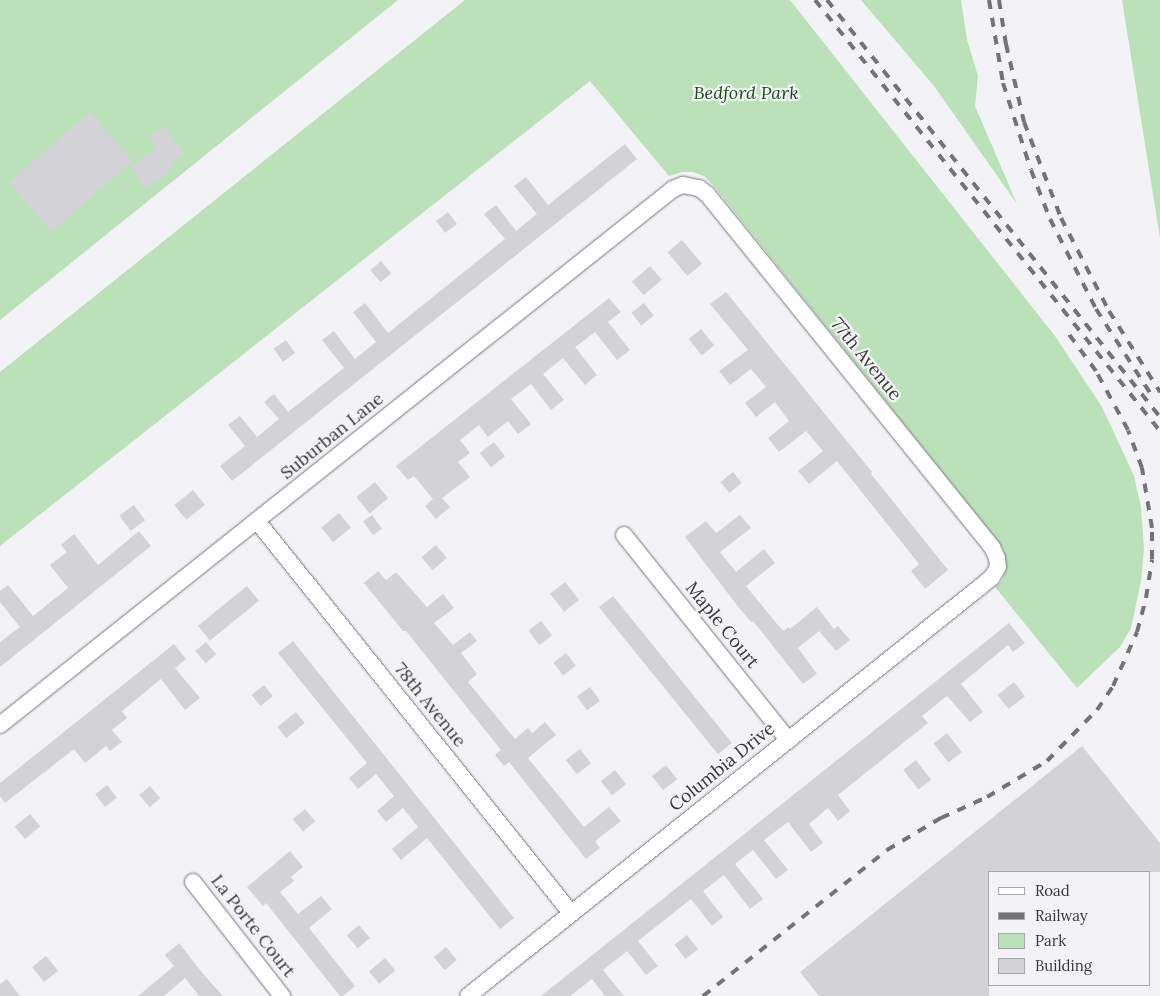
<!DOCTYPE html>
<style>
body{margin:0}
#map{position:relative;width:1160px;height:996px;overflow:hidden;background:#f2f2f7;font-family:Lora,serif}
div>[style]{position:absolute}
.green>*{inset:0;background:#bae1b7}
.building>*{inset:0;background:#d3d3d7;transform-origin:0 0}
.roads{filter:drop-shadow(0 0 1px #757579) drop-shadow(0 0 1px #757579)}
.minor>*{height:16px;margin:-8px;padding:0 8px;transform-origin:8px;border-radius:8px;background:#fff}
.rail>*{height:4px;margin-top:-2px;transform-origin:0;background:repeating-linear-gradient(90deg,#737376 0 9px,transparent 0 18px)}
span{translate:-50% -50%;white-space:nowrap;text-align:center;line-height:1.15;-webkit-text-stroke:4.5px #f2f2f7;paint-order:stroke}
.park-label{font-size:18px;color:#174e16;font-style:italic}
.street-label{font-size:18px;color:#373739}
.legend{position:absolute;left:988px;top:871px;width:162px;height:115px;box-sizing:border-box;background:#f2f2f7;border:1px solid #a7a7ab;margin:0;padding:6px 9px;list-style:none;font-size:15px;color:#373739}
.legend li{display:flex;align-items:center;gap:10px;height:25px}
.legend b{width:25px;border:1px solid #a7a7ab}
</style>
<div id="map">
<div class="green">
<div style="clip-path:polygon(0 0,398px 0,0 320px)"></div>
<div style="clip-path:polygon(465px 0,790px 0,1055px 336px,1102px 407px,1134px 476px,1141px 507px,1144px 549px,1141px 581px,1131px 628px,1120px 647px,1077px 688px,995px 587px,1002px 581px,1006px 566px,1003px 548px,712px 184px,704px 176px,693px 172px,682px 172px,669px 176px,590px 81px,0 546px,0 372px)"></div>
<div style="clip-path:polygon(861px 0,961px 0,967px 40px,978px 76px,975px 106px,1017px 204px,934px 86px)"></div>
<div style="clip-path:polygon(1122px 0,1160px 0,1160px 238px)"></div>
</div>
<div class="building">
<div style="left:90px;top:112px;width:65px;height:108px;rotate:49deg"></div>
<div style="clip-path:polygon(163px 125px,184px 153px,170px 164px,173px 168px,146px 189px,130px 168px,156px 148px,148px 137px)"></div>
<div style="clip-path:polygon(625px 144px,637px 159px,232px 481px,220px 466px,245px 446px,228px 425px,240px 416px,257px 437px,279px 419px,264px 402px,274px 394px,288px 412px,344px 368px,322px 340px,334px 331px,355px 359px,376px 342px,353px 312px,365px 303px,388px 333px,505px 239px,484px 214px,496px 205px,516px 231px,537px 214px,514px 186px,526px 177px,548px 205px)"></div>
<div style="left:448px;top:212px;width:15px;height:15px;rotate:53deg"></div>
<div style="left:682px;top:240px;width:31px;height:19px;rotate:50deg"></div>
<div style="left:381px;top:261px;width:16px;height:14px;rotate:50deg"></div>
<div style="left:650px;top:266px;width:18px;height:24px;rotate:49deg"></div>
<div style="clip-path:polygon(726px 292px,872px 472px,871px 474px,948px 570px,925px 589px,911px 571px,919px 564px,837px 461px,809px 484px,798px 471px,823px 451px,806px 431px,779px 452px,768px 438px,789px 421px,775px 402px,756px 417px,745px 403px,766px 387px,751px 369px,730px 385px,719px 371px,748px 350px,710px 304px)"></div>
<div style="clip-path:polygon(609px 298px,621px 312px,608px 322px,630px 350px,617px 360px,595px 332px,575px 347px,597px 375px,585px 385px,563px 358px,543px 374px,564px 400px,551px 410px,531px 384px,511px 399px,531px 424px,518px 434px,508px 421px,488px 437px,479px 425px,460px 440px,470px 453px,458px 462px,470px 477px,442px 498px,450px 507px,436px 519px,425px 506px,433px 499px,414px 476px,408px 480px,396px 466px)"></div>
<div style="left:644px;top:303px;width:16px;height:16px;rotate:52deg"></div>
<div style="left:701px;top:329px;width:21px;height:16px;rotate:51deg"></div>
<div style="left:286px;top:340px;width:16px;height:15px;rotate:55deg"></div>
<div style="left:494px;top:442px;width:18px;height:18px;rotate:52deg"></div>
<div style="left:733px;top:472px;width:14px;height:16px;rotate:51deg"></div>
<div style="left:375px;top:482px;width:21px;height:24px;rotate:51deg"></div>
<div style="left:193px;top:490px;width:19px;height:24px;rotate:51deg"></div>
<div style="left:134px;top:505px;width:19px;height:18px;rotate:54deg"></div>
<div style="left:339px;top:513px;width:19px;height:23px;rotate:51deg"></div>
<div style="left:372px;top:515px;width:17px;height:11px;rotate:54deg"></div>
<div style="clip-path:polygon(740px 515px,751px 528px,720px 552px,736px 572px,764px 549px,775px 563px,746px 586px,777px 624px,784px 631px,788px 627px,790px 629px,817px 607px,834px 629px,838px 626px,850px 640px,836px 651px,819px 631px,798px 648px,817px 674px,803px 684px,753px 621px,751px 622px,736px 604px,685px 537px,706px 521px,716px 533px)"></div>
<div style="clip-path:polygon(139px 531px,151px 546px,0 667px,0 642px,20px 627px,0 602px,0 591px,8px 585px,33px 616px,68px 588px,50px 565px,67px 552px,61px 545px,74px 534px,98px 565px)"></div>
<div style="left:436px;top:545px;width:17px;height:19px;rotate:50deg"></div>
<div style="clip-path:polygon(378px 571px,386px 580px,396px 572px,427px 607px,443px 594px,454px 608px,434px 623px,453px 645px,470px 632px,477px 641px,461px 653px,477px 674px,468px 682px,515px 739px,528px 728px,532px 733px,545px 722px,556px 735px,528px 758px,584px 827px,609px 807px,621px 821px,595px 841px,600px 848px,586px 859px,509px 762px,504px 766px,495px 755px,501px 750px,406px 631px,403px 631px,364px 583px)"></div>
<div style="left:565px;top:582px;width:23px;height:19px;rotate:52deg"></div>
<div style="left:247px;top:586px;width:19px;height:63px;rotate:51deg"></div>
<div style="left:613px;top:596px;width:189px;height:18px;rotate:51deg"></div>
<div style="left:541px;top:621px;width:18px;height:16px;rotate:52deg"></div>
<div style="clip-path:polygon(1009px 623px,1025px 643px,1013px 652px,1008px 645px,961px 684px,983px 712px,970px 722px,947px 696px,922px 716px,928px 723px,838px 795px,850px 811px,838px 821px,828px 808px,809px 824px,823px 843px,811px 852px,788px 822px,764px 840px,788px 870px,776px 879px,753px 850px,735px 864px,763px 899px,750px 909px,724px 875px,703px 891px,723px 917px,712px 926px,691px 899px,638px 941px,658px 966px,646px 975px,627px 951px,603px 970px,624px 996px,605px 996px,592px 979px,570px 996px,541px 996px)"></div>
<div style="clip-path:polygon(293px 641px,514px 918px,500px 929px,427px 838px,401px 860px,392px 849px,418px 827px,403px 808px,386px 822px,377px 811px,394px 796px,376px 774px,358px 789px,349px 778px,367px 763px,278px 653px)"></div>
<div style="left:206px;top:642px;width:16px;height:14px;rotate:50deg"></div>
<div style="clip-path:polygon(174px 644px,186px 659px,175px 668px,200px 698px,185px 710px,161px 679px,122px 711px,127px 718px,112px 730px,122px 742px,110px 751px,106px 746px,85px 763px,74px 749px,5px 803px,0 796px,0 783px)"></div>
<div style="left:566px;top:653px;width:16px;height:16px;rotate:52deg"></div>
<div style="left:1014px;top:682px;width:18px;height:21px;rotate:52deg"></div>
<div style="left:264px;top:685px;width:14px;height:16px;rotate:51deg"></div>
<div style="left:590px;top:687px;width:17px;height:16px;rotate:54deg"></div>
<div style="left:296px;top:712px;width:14px;height:24px;rotate:51deg"></div>
<div style="left:947px;top:733px;width:24px;height:17px;rotate:52deg"></div>
<div style="clip-path:polygon(1082px 746px,1160px 843px,1160px 872px,989px 872px,989px 996px,819px 996px,800px 972px)"></div>
<div style="left:580px;top:749px;width:18px;height:18px;rotate:52deg"></div>
<div style="left:916px;top:760px;width:25px;height:16px;rotate:53deg"></div>
<div style="left:666px;top:765px;width:18px;height:18px;rotate:52deg"></div>
<div style="left:615px;top:770px;width:18px;height:18px;rotate:52deg"></div>
<div style="left:107px;top:785px;width:16px;height:15px;rotate:52deg"></div>
<div style="left:150px;top:786px;width:16px;height:14px;rotate:50deg"></div>
<div style="left:305px;top:809px;width:16px;height:16px;rotate:50deg"></div>
<div style="left:30px;top:814px;width:16px;height:20px;rotate:50deg"></div>
<div style="clip-path:polygon(290px 851px,303px 867px,291px 877px,294px 881px,280px 892px,298px 914px,321px 896px,332px 909px,309px 928px,355px 986px,343px 996px,340px 996px,266px 903px,263px 906px,247px 887px)"></div>
<div style="left:359px;top:925px;width:17px;height:16px;rotate:50deg"></div>
<div style="left:687px;top:935px;width:18px;height:16px;rotate:52deg"></div>
<div style="clip-path:polygon(179px 943px,204px 975px,223px 996px,199px 996px,185px 978px,164px 996px,138px 996px,174px 966px,165px 955px)"></div>
<div style="left:446px;top:947px;width:17px;height:16px;rotate:50deg"></div>
<div style="left:46px;top:956px;width:19px;height:18px;rotate:51deg"></div>
<div style="left:385px;top:958px;width:16px;height:21px;rotate:50deg"></div>
<div style="clip-path:polygon(7px 979px,20px 996px,0 996px,0 984px)"></div>
</div>
<div class="roads">
<div class="minor">
<div style="left:257px;top:521px;width:502px;rotate:51.3deg"></div>
<div style="left:624px;top:535px;width:263px;rotate:51.3deg"></div>
<div style="left:0;top:725px;width:860px;rotate:-38.54deg"></div>
<div style="left:673px;top:189px;width:11px;rotate:-22deg"></div>
<div style="left:683px;top:185px;width:16px;rotate:11deg"></div>
<div style="left:699px;top:188px;width:10px;rotate:37deg"></div>
<div style="left:707px;top:194px;width:454px;rotate:51.1deg"></div>
<div style="left:992px;top:547px;width:12px;rotate:66deg"></div>
<div style="left:997px;top:558px;width:9px;rotate:84deg"></div>
<div style="left:998px;top:567px;width:12px;rotate:121deg"></div>
<div style="left:992px;top:577px;width:16px;rotate:140deg"></div>
<div style="left:980px;top:587px;width:655px;rotate:141.38deg"></div>
<div style="left:193px;top:882px;width:145px;rotate:52deg"></div>
</div>
</div>
<div class="rail">
<div style="left:815px;top:0;width:552px;rotate:51.32deg"></div>
<div style="left:827px;top:0;width:534px;rotate:51.39deg"></div>
<div style="left:989px;top:0;width:84px;rotate:80.4deg"></div>
<div style="left:1003px;top:83px;width:91px;rotate:72.2deg"></div>
<div style="left:1031px;top:170px;width:53px;rotate:68.8deg"></div>
<div style="left:1050px;top:219px;width:101px;rotate:62.9deg"></div>
<div style="left:1096px;top:309px;width:103px;rotate:57.2deg"></div>
<div style="left:999px;top:0;width:45px;rotate:81deg"></div>
<div style="left:1006px;top:44px;width:80px;rotate:77deg"></div>
<div style="left:1024px;top:122px;width:103px;rotate:68.9deg"></div>
<div style="left:1061px;top:218px;width:105px;rotate:62.7deg"></div>
<div style="left:1109px;top:311px;width:96px;rotate:57.8deg"></div>
<div style="left:703px;top:996px;width:235px;rotate:-38.4deg"></div>
<div style="left:887px;top:850px;width:63px;rotate:-30.7deg"></div>
<div style="left:941px;top:818px;width:51px;rotate:-24.5deg"></div>
<div style="left:987px;top:797px;width:70px;rotate:-31deg"></div>
<div style="left:1047px;top:761px;width:71px;rotate:-45.6deg"></div>
<div style="left:1097px;top:710px;width:29px;rotate:-56deg"></div>
<div style="left:1113px;top:686px;width:59px;rotate:-66deg"></div>
<div style="left:1137px;top:632px;width:35px;rotate:-75deg"></div>
<div style="left:1146px;top:598px;width:39px;rotate:-81deg"></div>
<div style="left:1152px;top:559px;width:31px;rotate:-90deg"></div>
<div style="left:1152px;top:528px;width:61px;rotate:-99.5deg"></div>
<div style="left:1142px;top:468px;width:40px;rotate:-110.2deg"></div>
<div style="left:1128px;top:430px;width:67px;rotate:-118.5deg"></div>
<div style="left:1096px;top:371px;width:52px;rotate:-126.4deg"></div>
</div>
<div class="park-label">
<span style="left:746px;top:93px">Bedford Park</span>
</div>
<div class="street-label">
<span style="left:866px;top:359px;rotate:51deg">77th Avenue</span>
<span style="left:332px;top:436px;rotate:-39deg">Suburban Lane</span>
<span style="left:722px;top:625px;rotate:51deg">Maple Court</span>
<span style="left:430px;top:705px;rotate:51deg">78th Avenue</span>
<span style="left:722px;top:767px;rotate:-39deg">Columbia Drive</span>
<span style="left:253px;top:926px;rotate:52deg">La Porte Court</span>
</div>
<ul class="legend">
<li><b style="height:6px;background:#fff"></b>Road</li>
<li><b style="height:6px;background:#737376"></b>Railway</li>
<li><b style="height:14px;background:#bae1b7"></b>Park</li>
<li><b style="height:14px;background:#d3d3d7"></b>Building</li>
</ul>
</div>
